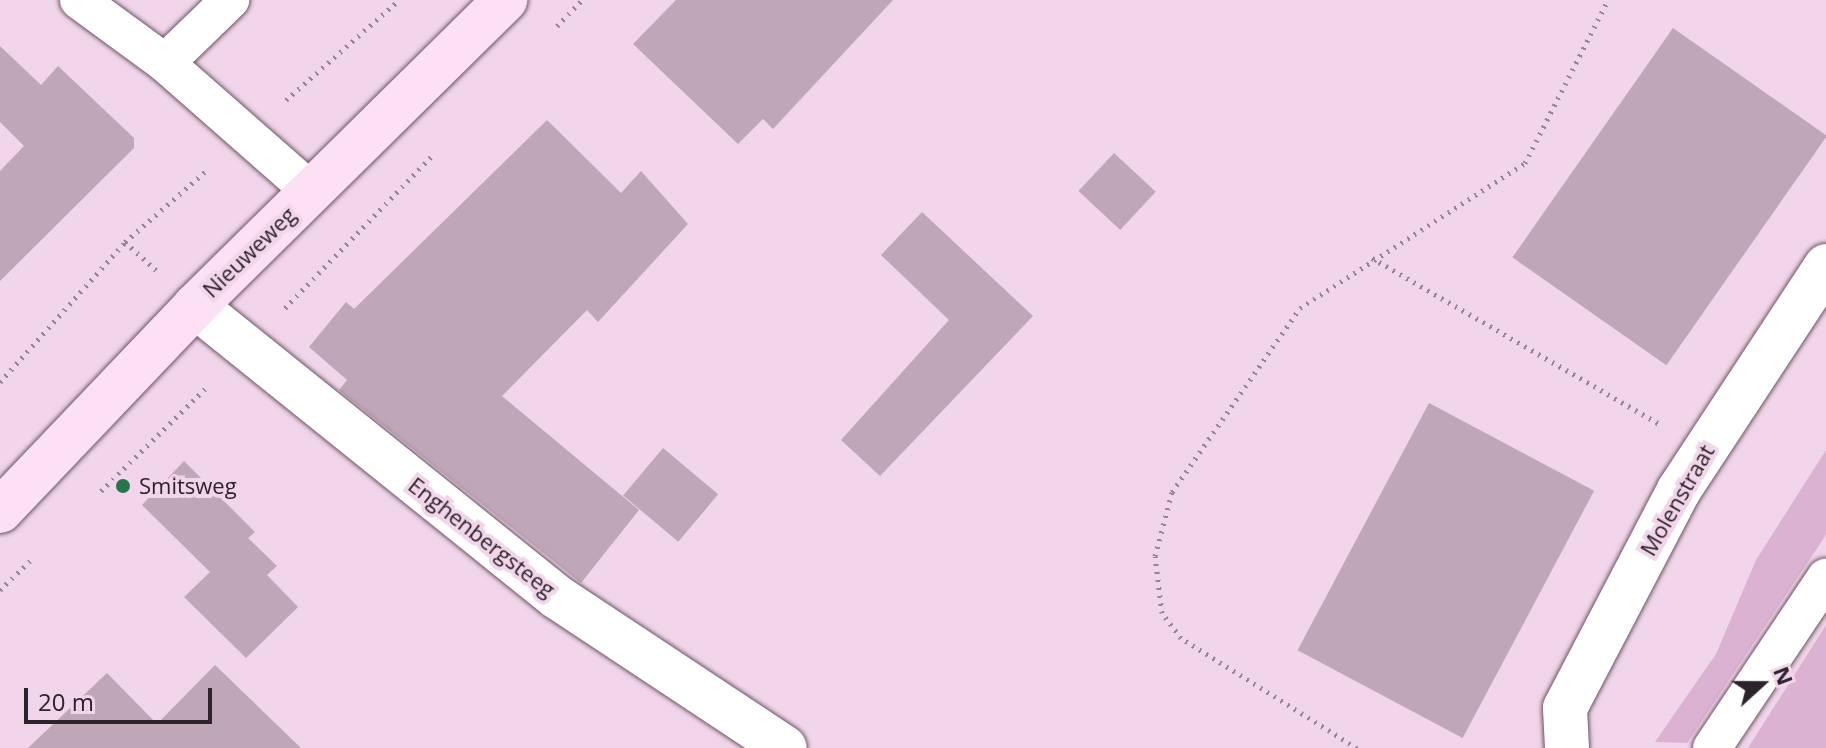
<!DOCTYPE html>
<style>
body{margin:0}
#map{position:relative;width:1826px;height:748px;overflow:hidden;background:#f1d5ea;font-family:"Open Sans",sans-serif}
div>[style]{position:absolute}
.green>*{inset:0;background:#dbb2d1}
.building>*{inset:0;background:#c0a6b9;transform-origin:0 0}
.path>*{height:5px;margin-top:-2.5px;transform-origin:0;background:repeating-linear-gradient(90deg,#988494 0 2px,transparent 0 8px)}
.roads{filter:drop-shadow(0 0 2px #6c5466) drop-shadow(0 0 2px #6c5466)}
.lane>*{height:38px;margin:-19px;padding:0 19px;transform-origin:19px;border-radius:19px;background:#fff}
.street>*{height:44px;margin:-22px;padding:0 22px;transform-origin:22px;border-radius:22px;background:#fff}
.secondary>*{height:44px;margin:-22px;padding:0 22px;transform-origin:22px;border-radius:22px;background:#fce0f6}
.dots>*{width:22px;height:22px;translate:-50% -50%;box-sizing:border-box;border:4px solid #f1d5ea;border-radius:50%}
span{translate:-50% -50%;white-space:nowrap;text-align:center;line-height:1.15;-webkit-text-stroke:8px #f1d5ea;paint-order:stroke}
.street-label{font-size:22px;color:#2d232b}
.poi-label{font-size:22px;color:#2d232b}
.left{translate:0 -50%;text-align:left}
.north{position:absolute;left:1722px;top:644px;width:80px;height:80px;-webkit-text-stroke:6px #f1d5ea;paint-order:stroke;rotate:69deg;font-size:22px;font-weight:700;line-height:32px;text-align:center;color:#2d232b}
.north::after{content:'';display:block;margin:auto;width:28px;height:36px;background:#2d232b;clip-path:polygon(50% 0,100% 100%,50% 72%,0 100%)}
.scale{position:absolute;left:24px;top:688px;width:188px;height:36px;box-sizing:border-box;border:4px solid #2d232b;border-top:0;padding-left:10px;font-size:24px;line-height:28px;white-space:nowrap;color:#2d232b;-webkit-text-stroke:6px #f1d5ea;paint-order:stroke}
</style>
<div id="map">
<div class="green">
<div style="clip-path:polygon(1826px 450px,1826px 535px,1687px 743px,1655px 742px,1716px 654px,1756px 560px)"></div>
<div style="clip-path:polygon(1826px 625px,1826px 748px,1748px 748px)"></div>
</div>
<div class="building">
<div style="clip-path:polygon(676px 0,893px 0,773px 129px,763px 119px,738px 144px,633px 44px)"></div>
<div style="left:1673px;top:28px;width:188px;height:280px;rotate:35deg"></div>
<div style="clip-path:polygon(0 46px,41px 85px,58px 66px,134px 138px,134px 148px,0 281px,0 171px,24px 146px,0 122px)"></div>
<div style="clip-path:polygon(547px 120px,621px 193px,641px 171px,688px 224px,598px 322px,587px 310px,502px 396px,639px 510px,581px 583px,339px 390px,347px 380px,309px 347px,346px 302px,354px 309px)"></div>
<div style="left:1114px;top:153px;width:57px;height:52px;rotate:43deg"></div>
<div style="clip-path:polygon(922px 212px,1033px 316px,880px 476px,841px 440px,949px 320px,881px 255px)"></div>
<div style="left:1429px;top:403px;width:187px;height:280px;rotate:28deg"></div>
<div style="left:663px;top:448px;width:72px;height:62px;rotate:40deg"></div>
<div style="clip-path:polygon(184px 461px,255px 532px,248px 538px,277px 566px,267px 575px,298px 607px,246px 658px,184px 597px,210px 572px,142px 505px)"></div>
<div style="clip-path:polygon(215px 665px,301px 748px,28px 748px,107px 673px,157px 724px)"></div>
</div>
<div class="path">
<div style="left:557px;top:26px;width:36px;rotate:-46deg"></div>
<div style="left:286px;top:100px;width:151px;rotate:-41.5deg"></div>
<div style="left:125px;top:242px;width:42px;rotate:42.1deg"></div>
<div style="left:1372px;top:258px;width:332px;rotate:30deg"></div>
<div style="left:285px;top:308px;width:210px;rotate:-46deg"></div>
<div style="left:0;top:382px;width:188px;rotate:-48.2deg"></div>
<div style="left:125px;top:242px;width:109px;rotate:-41.3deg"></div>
<div style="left:101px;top:491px;width:150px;rotate:-44.5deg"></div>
<div style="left:0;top:590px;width:43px;rotate:-44.1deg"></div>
<div style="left:1357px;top:748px;width:208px;rotate:-148deg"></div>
<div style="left:1181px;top:638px;width:31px;rotate:-127deg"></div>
<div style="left:1162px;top:613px;width:57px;rotate:-97deg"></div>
<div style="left:1155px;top:556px;width:66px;rotate:-75.1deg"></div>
<div style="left:1172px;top:492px;width:224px;rotate:-55.2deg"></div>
<div style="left:1300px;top:308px;width:268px;rotate:-32.8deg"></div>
<div style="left:1525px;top:163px;width:183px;rotate:-63deg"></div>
</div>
<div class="roads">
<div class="lane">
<div style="left:79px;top:0;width:107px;rotate:36.2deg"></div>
<div style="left:165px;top:63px;width:196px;rotate:41.3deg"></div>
<div style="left:165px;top:63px;width:91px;rotate:-44.1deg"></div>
<div style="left:1712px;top:748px;width:205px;rotate:-56.2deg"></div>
</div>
<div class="street">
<div style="left:195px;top:306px;width:464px;rotate:38.8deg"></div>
<div style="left:557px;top:597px;width:273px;rotate:33.5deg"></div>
<div style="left:1567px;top:748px;width:40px;rotate:-92.9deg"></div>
<div style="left:1565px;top:708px;width:246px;rotate:-62.4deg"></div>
<div style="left:1679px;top:490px;width:268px;rotate:-56.7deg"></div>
</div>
<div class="secondary">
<div style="left:0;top:511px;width:283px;rotate:-46.4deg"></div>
<div style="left:195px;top:306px;width:436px;rotate:-44.6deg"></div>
</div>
</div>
<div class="dots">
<div style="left:123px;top:486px;background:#237749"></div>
</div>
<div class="street-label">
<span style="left:249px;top:252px;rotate:-44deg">Nieuweweg</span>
<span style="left:1677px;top:500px;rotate:-60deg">Molenstraat</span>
<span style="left:482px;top:537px;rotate:38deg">Enghenbergsteeg</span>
</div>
<div class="poi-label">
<span class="left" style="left:139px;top:486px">Smitsweg</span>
</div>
<div class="north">N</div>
<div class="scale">20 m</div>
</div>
